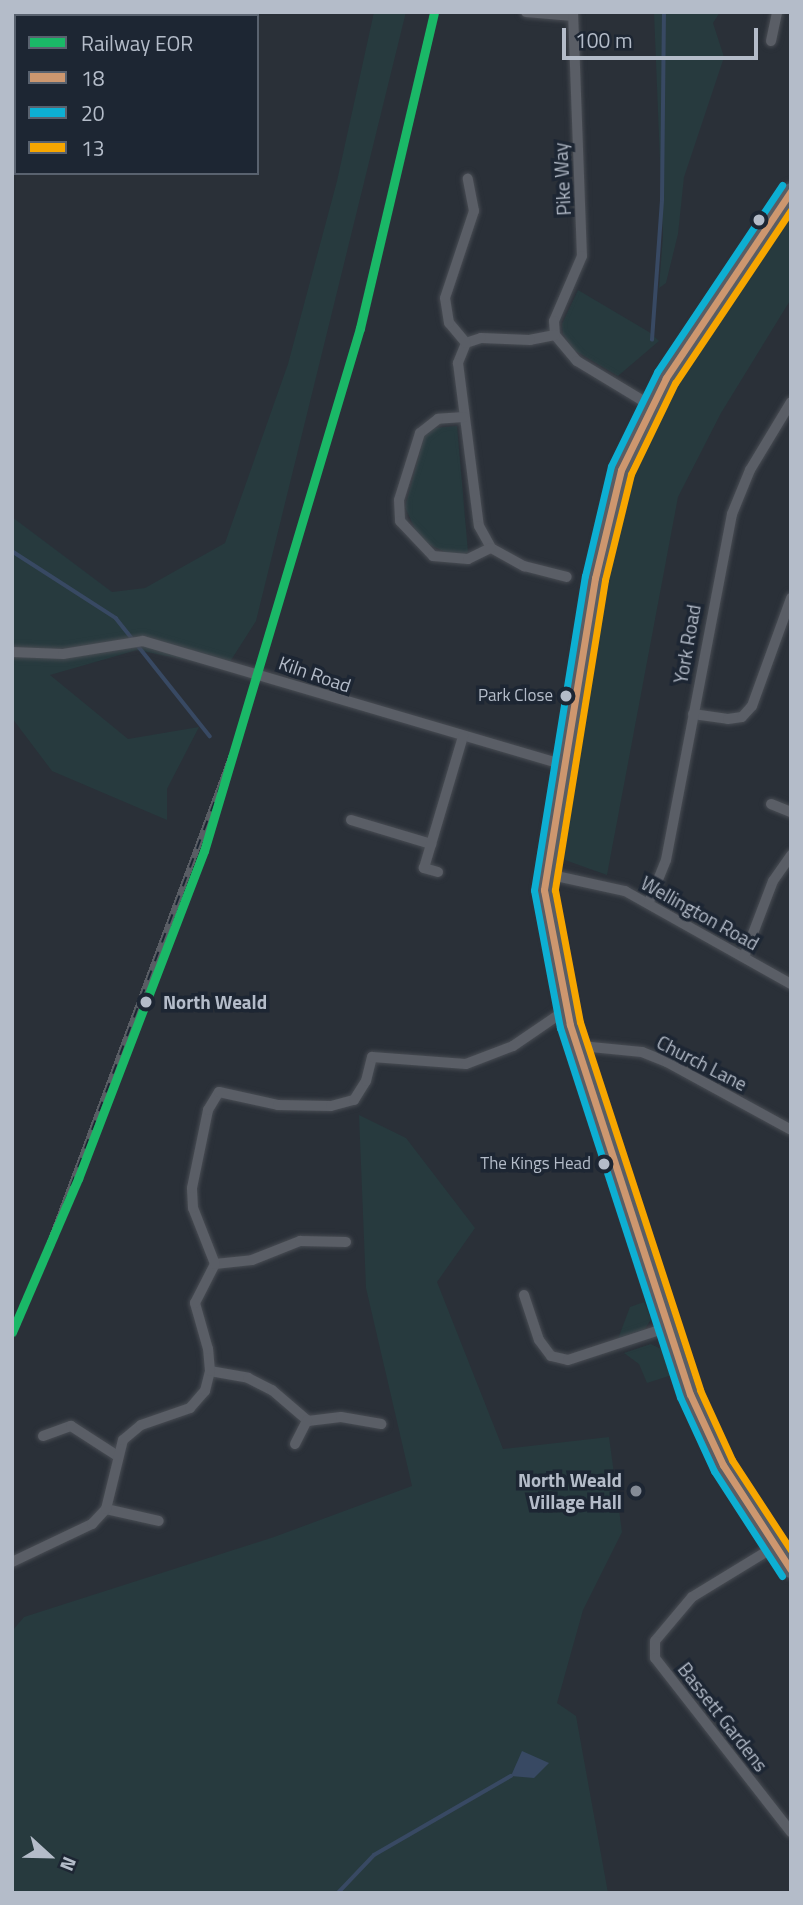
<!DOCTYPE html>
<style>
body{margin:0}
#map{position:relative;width:803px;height:1905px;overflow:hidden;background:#2a3038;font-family:"Titillium Web",sans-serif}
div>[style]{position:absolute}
.green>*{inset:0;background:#273a3e}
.water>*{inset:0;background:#384963}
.stream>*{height:3.5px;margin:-1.75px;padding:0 1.75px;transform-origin:1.75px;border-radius:1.75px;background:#384963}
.roads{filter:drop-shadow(0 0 2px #484c53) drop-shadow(0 0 2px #484c53)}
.minor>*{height:10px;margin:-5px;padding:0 5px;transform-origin:5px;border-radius:5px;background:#5a5e66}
.secondary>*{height:16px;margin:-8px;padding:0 8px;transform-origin:8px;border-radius:8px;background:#595d64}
.rail>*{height:6px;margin-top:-3px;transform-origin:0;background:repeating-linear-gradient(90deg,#1d2633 0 10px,#595d64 0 20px);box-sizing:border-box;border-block:2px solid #595d64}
.bus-1>*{height:7px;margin:-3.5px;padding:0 3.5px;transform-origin:3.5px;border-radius:3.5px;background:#cd976f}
.bus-2>*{height:7px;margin:-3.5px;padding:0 3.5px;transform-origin:3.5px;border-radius:3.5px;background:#0dafd3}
.bus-3>*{height:7px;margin:-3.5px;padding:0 3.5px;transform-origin:3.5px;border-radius:3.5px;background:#f7a600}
.rail-1>*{height:9px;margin:-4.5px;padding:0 4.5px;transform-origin:4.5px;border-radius:4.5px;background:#1ab867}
.dots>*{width:19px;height:19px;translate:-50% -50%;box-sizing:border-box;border:4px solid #1d2633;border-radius:50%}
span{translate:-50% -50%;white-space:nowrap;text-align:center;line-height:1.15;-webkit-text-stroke:7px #1d2633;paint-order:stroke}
.bus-label{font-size:17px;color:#b4bcc9}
.right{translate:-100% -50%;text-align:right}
.street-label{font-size:19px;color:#b4bcc9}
.stop-label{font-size:19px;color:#b4bcc9;font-weight:700}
.left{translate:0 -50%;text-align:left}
.poi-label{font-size:19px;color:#b4bcc9;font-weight:700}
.frame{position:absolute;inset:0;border:14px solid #b4bcc9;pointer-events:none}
.legend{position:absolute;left:14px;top:14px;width:245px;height:161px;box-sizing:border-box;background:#1d2633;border:2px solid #59626f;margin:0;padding:9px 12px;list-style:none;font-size:21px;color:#b4bcc9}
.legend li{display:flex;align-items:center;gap:14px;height:35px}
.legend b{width:35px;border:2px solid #59626f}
.north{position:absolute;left:14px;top:1821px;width:70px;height:70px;-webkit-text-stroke:5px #1d2633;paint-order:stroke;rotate:112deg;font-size:19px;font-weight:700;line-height:28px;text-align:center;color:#b4bcc9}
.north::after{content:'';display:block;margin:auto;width:24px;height:32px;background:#b4bcc9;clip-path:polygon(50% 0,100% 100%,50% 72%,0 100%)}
.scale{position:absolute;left:562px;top:28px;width:196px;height:32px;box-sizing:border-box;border:4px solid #b4bcc9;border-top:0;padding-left:9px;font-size:21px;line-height:24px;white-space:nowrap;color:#b4bcc9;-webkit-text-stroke:5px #1d2633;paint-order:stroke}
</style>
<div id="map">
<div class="green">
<div style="clip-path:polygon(374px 12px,406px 12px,256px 621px,226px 668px,137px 650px,50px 675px,128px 739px,199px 727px,167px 789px,167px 820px,52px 771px,12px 718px,12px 517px,112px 592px,145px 588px,225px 543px,288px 364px,337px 181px)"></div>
<div style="clip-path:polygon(654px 12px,720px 12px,713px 23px,724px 57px,684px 177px,678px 234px,666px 283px,659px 288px,663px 236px)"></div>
<div style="clip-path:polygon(791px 208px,791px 299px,721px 413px,678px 497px,607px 875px,565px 860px,559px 849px,569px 763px,620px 500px,634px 459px,671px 383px,717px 314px,758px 267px)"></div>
<div style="clip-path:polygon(578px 290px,649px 332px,659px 341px,618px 376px,574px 350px,563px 334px,562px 324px)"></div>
<div style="clip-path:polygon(457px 426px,468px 552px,465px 554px,449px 554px,420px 540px,405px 507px,425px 434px,433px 428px)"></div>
<div style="clip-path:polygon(359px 1115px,406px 1138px,475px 1228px,437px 1282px,503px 1449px,609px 1437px,622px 1532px,583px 1610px,557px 1703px,576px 1716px,608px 1893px,12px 1893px,12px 1631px,24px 1617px,274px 1537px,412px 1486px,366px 1288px)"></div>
<div style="clip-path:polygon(644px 1302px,651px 1319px,645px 1329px,618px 1339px,630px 1307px)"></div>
<div style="clip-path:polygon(651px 1344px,663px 1350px,672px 1375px,647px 1383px,639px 1364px,624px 1353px)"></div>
</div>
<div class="water">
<div style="clip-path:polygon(522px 1751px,549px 1763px,534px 1778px,511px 1776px)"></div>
</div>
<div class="stream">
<div style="left:652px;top:340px;width:140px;rotate:-85.9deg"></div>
<div style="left:662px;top:200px;width:188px;rotate:-89.4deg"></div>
<div style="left:12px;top:551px;width:124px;rotate:32.8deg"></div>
<div style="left:116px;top:618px;width:151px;rotate:51.5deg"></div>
<div style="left:338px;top:1893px;width:52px;rotate:-46.5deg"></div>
<div style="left:374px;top:1855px;width:158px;rotate:-30deg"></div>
</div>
<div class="roads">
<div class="minor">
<div style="left:526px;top:12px;width:47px;rotate:4.9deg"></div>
<div style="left:573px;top:12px;width:244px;rotate:87.9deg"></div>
<div style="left:582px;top:256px;width:71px;rotate:113.3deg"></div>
<div style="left:554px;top:321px;width:14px;rotate:86deg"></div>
<div style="left:555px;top:335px;width:34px;rotate:50deg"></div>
<div style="left:577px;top:361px;width:85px;rotate:31.1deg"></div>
<div style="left:771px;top:41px;width:30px;rotate:-78deg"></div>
<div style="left:555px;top:335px;width:25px;rotate:169deg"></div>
<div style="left:530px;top:340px;width:49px;rotate:-177.7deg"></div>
<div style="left:481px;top:338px;width:16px;rotate:162deg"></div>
<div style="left:466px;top:343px;width:22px;rotate:112deg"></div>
<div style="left:458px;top:363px;width:164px;rotate:82.7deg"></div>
<div style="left:479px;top:526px;width:25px;rotate:61deg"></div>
<div style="left:491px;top:548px;width:38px;rotate:29deg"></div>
<div style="left:524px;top:566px;width:44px;rotate:14.3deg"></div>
<div style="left:466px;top:343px;width:26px;rotate:-130deg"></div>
<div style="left:449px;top:323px;width:25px;rotate:-99deg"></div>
<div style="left:445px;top:298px;width:92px;rotate:-71.6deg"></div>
<div style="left:474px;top:211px;width:33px;rotate:-101deg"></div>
<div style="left:464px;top:417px;width:26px;rotate:176deg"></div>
<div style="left:438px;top:419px;width:23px;rotate:142deg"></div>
<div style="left:420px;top:433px;width:70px;rotate:107.4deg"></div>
<div style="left:399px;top:500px;width:21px;rotate:87deg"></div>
<div style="left:400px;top:521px;width:48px;rotate:46.7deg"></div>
<div style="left:433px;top:556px;width:35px;rotate:5deg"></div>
<div style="left:468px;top:559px;width:25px;rotate:-26deg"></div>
<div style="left:12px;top:652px;width:51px;rotate:2.2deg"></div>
<div style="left:63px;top:654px;width:81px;rotate:-9.2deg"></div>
<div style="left:143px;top:641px;width:437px;rotate:16.4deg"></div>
<div style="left:693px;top:714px;width:35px;rotate:8deg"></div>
<div style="left:728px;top:719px;width:14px;rotate:-8deg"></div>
<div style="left:742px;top:717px;width:15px;rotate:-48deg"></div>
<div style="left:752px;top:706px;width:115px;rotate:-70.1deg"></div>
<div style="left:771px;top:804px;width:22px;rotate:22deg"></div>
<div style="left:351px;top:820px;width:84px;rotate:16.7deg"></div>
<div style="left:438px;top:872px;width:15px;rotate:-164deg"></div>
<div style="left:424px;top:868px;width:138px;rotate:-73.5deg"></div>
<div style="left:547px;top:874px;width:80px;rotate:12.3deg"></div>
<div style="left:625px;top:891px;width:190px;rotate:29.3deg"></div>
<div style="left:649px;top:902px;width:45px;rotate:-68deg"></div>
<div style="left:666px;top:860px;width:352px;rotate:-79.2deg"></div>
<div style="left:732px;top:514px;width:48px;rotate:-67.8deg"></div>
<div style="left:750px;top:470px;width:79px;rotate:-58.9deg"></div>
<div style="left:744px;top:957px;width:81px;rotate:-69.1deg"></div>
<div style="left:773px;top:881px;width:32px;rotate:-55deg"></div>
<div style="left:591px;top:1047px;width:51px;rotate:5.6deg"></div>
<div style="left:642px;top:1052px;width:27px;rotate:22deg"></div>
<div style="left:667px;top:1062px;width:141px;rotate:28.7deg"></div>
<div style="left:215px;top:1264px;width:37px;rotate:-6deg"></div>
<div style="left:252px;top:1260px;width:52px;rotate:-21.6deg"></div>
<div style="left:300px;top:1241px;width:46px;rotate:1.2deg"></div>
<div style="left:524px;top:1295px;width:47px;rotate:71.6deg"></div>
<div style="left:539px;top:1340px;width:20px;rotate:53deg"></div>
<div style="left:551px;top:1356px;width:17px;rotate:13deg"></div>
<div style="left:568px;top:1360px;width:106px;rotate:-18.1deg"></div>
<div style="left:210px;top:1371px;width:39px;rotate:10deg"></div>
<div style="left:248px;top:1378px;width:27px;rotate:27deg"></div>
<div style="left:272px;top:1390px;width:48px;rotate:40.7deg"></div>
<div style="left:308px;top:1421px;width:33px;rotate:-7deg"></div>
<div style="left:341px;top:1417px;width:41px;rotate:9.9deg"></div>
<div style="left:43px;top:1436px;width:30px;rotate:-20deg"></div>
<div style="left:71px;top:1426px;width:54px;rotate:32.8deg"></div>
<div style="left:295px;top:1444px;width:27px;rotate:-63deg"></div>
<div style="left:106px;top:1509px;width:54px;rotate:12.8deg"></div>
<div style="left:774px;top:1547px;width:96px;rotate:148.6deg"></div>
<div style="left:692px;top:1597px;width:57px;rotate:130.1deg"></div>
<div style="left:655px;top:1641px;width:17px;rotate:90deg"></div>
<div style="left:655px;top:1658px;width:221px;rotate:52deg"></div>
<div style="left:12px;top:1562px;width:89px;rotate:-25.4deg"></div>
<div style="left:92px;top:1524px;width:21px;rotate:-47deg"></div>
<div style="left:106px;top:1509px;width:71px;rotate:-76.2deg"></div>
<div style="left:123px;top:1440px;width:23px;rotate:-40deg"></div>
<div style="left:141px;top:1425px;width:52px;rotate:-19.1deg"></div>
<div style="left:190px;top:1408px;width:23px;rotate:-49deg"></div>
<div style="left:205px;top:1391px;width:21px;rotate:-76deg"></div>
<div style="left:210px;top:1371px;width:22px;rotate:-95deg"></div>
<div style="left:208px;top:1349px;width:48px;rotate:-105.8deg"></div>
<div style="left:195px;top:1303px;width:44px;rotate:-62.9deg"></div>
<div style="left:215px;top:1264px;width:60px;rotate:-111.4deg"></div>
<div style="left:193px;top:1208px;width:20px;rotate:-93deg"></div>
<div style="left:192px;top:1188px;width:80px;rotate:-78.4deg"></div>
<div style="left:208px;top:1110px;width:21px;rotate:-59deg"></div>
<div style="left:219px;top:1092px;width:60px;rotate:12.4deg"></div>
<div style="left:278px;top:1105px;width:53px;rotate:1.1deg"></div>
<div style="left:331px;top:1106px;width:24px;rotate:-15deg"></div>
<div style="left:354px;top:1100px;width:22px;rotate:-58deg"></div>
<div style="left:366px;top:1081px;width:25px;rotate:-76deg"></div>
<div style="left:372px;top:1057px;width:94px;rotate:4.3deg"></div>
<div style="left:466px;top:1064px;width:50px;rotate:-21deg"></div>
<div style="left:513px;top:1046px;width:65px;rotate:-34.4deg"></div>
</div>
<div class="secondary">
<div style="left:791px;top:191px;width:225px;rotate:123.8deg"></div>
<div style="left:666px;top:378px;width:102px;rotate:116.1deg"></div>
<div style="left:621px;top:470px;width:111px;rotate:103.5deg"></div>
<div style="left:595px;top:578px;width:316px;rotate:99.3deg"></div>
<div style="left:544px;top:890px;width:137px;rotate:79.1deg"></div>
<div style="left:570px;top:1025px;width:388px;rotate:72deg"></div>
<div style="left:690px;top:1394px;width:78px;rotate:65.1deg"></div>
<div style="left:723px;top:1465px;width:125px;rotate:57.1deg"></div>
</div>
</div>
<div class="rail">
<div style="left:43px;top:1261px;width:552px;rotate:-69.53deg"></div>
</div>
<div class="bus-1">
<div style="left:791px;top:191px;width:225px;rotate:123.8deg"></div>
<div style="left:666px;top:378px;width:102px;rotate:116.1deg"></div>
<div style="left:621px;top:470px;width:111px;rotate:103.5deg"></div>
<div style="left:595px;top:578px;width:316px;rotate:99.3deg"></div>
<div style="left:544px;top:890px;width:137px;rotate:79.1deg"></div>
<div style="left:570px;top:1025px;width:388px;rotate:72deg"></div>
<div style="left:690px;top:1394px;width:78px;rotate:65.1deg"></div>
<div style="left:723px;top:1465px;width:125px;rotate:57.1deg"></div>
</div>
<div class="bus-2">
<div style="left:782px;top:1576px;width:125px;rotate:-122.9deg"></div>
<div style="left:714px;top:1471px;width:81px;rotate:-114.7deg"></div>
<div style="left:680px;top:1397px;width:388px;rotate:-108deg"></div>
<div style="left:560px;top:1028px;width:140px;rotate:-100.7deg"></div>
<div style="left:534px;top:890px;width:318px;rotate:-80.8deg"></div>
<div style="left:585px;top:576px;width:113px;rotate:-76.7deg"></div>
<div style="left:611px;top:466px;width:105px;rotate:-63.9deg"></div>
<div style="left:657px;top:372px;width:225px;rotate:-56.2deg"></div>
</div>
<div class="bus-3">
<div style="left:791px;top:210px;width:208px;rotate:123.8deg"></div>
<div style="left:675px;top:383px;width:101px;rotate:115.8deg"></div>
<div style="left:631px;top:474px;width:109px;rotate:103.8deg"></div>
<div style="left:605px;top:580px;width:314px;rotate:99.2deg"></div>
<div style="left:555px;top:890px;width:134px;rotate:79.3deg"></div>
<div style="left:580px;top:1022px;width:387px;rotate:71.9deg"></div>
<div style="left:700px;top:1390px;width:77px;rotate:65.4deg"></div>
<div style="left:732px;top:1460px;width:108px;rotate:56.8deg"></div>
</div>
<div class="rail-1">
<div style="left:12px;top:1332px;width:167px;rotate:-66.7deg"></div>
<div style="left:78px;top:1179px;width:351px;rotate:-69deg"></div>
<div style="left:204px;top:851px;width:546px;rotate:-73.39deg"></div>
<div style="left:360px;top:328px;width:325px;rotate:-76.8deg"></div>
</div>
<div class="dots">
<div style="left:759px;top:220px;background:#b4bcc9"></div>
<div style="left:566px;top:696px;background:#b4bcc9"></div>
<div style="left:146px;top:1002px;background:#b4bcc9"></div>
<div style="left:604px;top:1164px;background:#b4bcc9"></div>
<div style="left:636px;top:1491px;background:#848b96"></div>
</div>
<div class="bus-label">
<span class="right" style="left:553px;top:696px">Park Close</span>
<span class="right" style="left:591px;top:1164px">The Kings Head</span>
</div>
<div class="street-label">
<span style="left:562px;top:179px;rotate:-93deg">Pike Way</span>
<span style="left:687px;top:644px;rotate:-80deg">York Road</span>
<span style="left:315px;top:674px;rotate:19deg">Kiln Road</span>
<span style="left:700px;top:913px;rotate:29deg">Wellington Road</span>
<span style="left:702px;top:1063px;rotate:27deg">Church Lane</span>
<span style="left:723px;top:1717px;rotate:52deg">Bassett Gardens</span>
</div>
<div class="stop-label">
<span class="left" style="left:163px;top:1002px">North Weald</span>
</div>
<div class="poi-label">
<span class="right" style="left:622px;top:1491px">North Weald<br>Village Hall</span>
</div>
<div class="frame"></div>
<ul class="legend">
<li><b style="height:9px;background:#1ab867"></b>Railway EOR</li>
<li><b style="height:9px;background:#cd976f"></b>18</li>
<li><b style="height:9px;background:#0dafd3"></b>20</li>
<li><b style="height:9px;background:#f7a600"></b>13</li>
</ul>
<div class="north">N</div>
<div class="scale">100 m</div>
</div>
